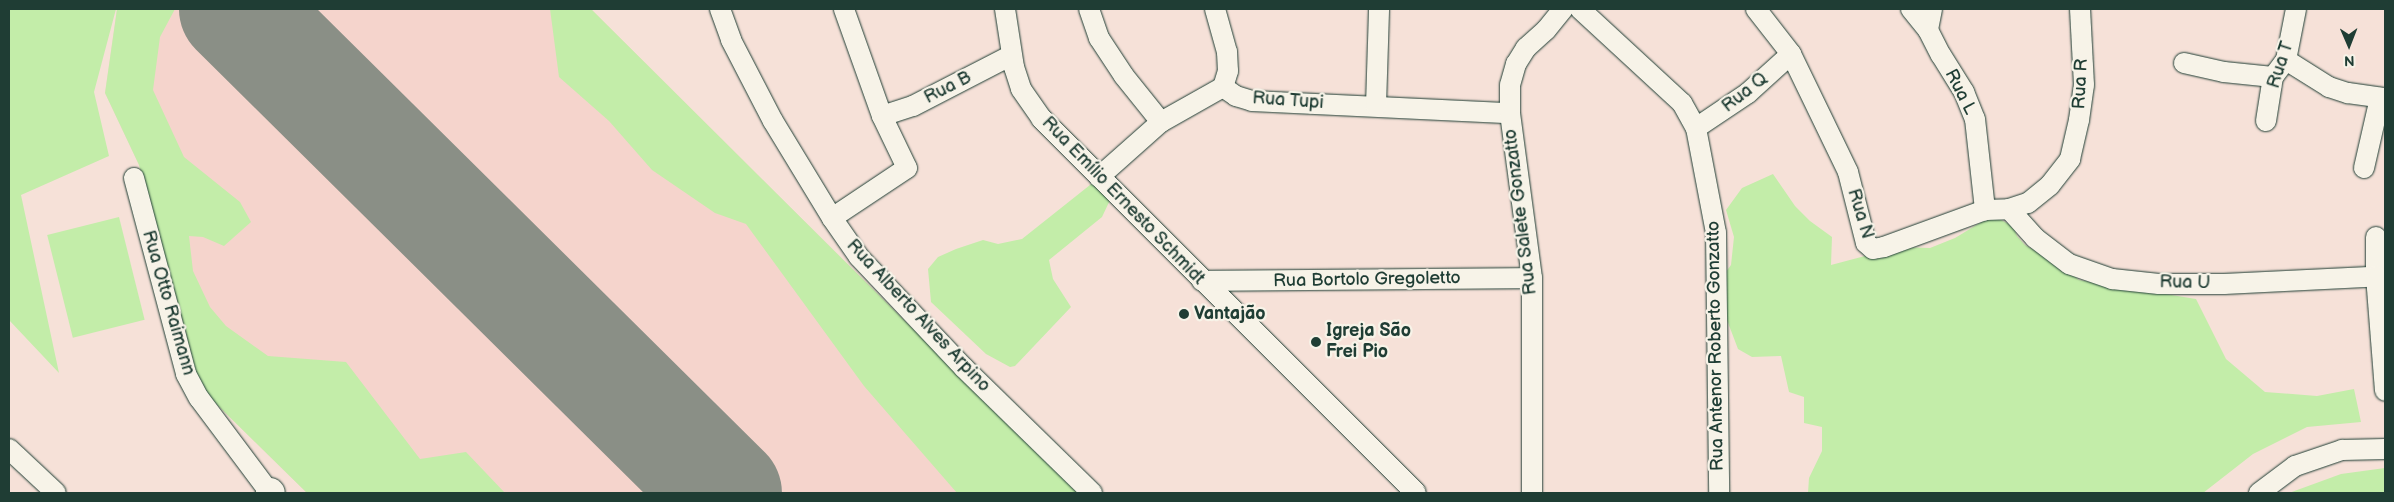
<!DOCTYPE html>
<meta charset="utf-8">
<style>
body{margin:0}
#map{position:relative;width:2394px;height:502px;overflow:hidden;background:#f6e1d8;font-family:"Balsamiq Sans",sans-serif}
div>[style]{position:absolute}
.built>*{inset:0;background:#f5d4cc}
.green>*{inset:0;background:#c3eda9;transform-origin:0 0}
.runway>*{height:114px;margin:-57px;padding:0 57px;transform-origin:57px;border-radius:57px;background:#8a8f86}
.roads{filter:drop-shadow(0 0 1px #1f3d34) drop-shadow(0 0 1px #1f3d34)}
.street>*{height:20px;margin:-10px;padding:0 10px;transform-origin:10px;border-radius:10px;background:#f7f3e8}
.secondary>*{height:28px;margin:-14px;padding:0 14px;transform-origin:14px;border-radius:14px;background:#f7f3e8}
.dots>*{width:14px;height:14px;translate:-50% -50%;box-sizing:border-box;border:2px solid #f7f3e8;border-radius:50%}
span{translate:-50% -50%;white-space:nowrap;text-align:center;line-height:1.15;-webkit-text-stroke:4.5px #f7f3e8;paint-order:stroke}
.street-label{font-size:18px;color:#1f3d34}
.poi-label{font-size:18px;color:#1f3d34;font-weight:700}
.left{translate:0 -50%;text-align:left}
.frame{position:absolute;inset:0;border:10px solid #1f3d34;pointer-events:none}
.north{position:absolute;left:2324px;top:20px;width:50px;height:50px;-webkit-text-stroke:4px #f7f3e8;paint-order:stroke;rotate:179deg;font-size:14px;font-weight:700;line-height:20px;text-align:center;color:#1f3d34}
.north::after{content:'';display:block;margin:auto;width:18px;height:22px;background:#1f3d34;clip-path:polygon(50% 0,100% 100%,50% 72%,0 100%)}
</style>
<div id="map">
<div class="built">
<div style="clip-path:polygon(117px 9px,591px 9px,1078px 493px,307px 493px,197px 385px,186px 333px,139px 165px,105px 93px)"></div>
</div>
<div class="green">
<div style="clip-path:polygon(9px 9px,116px 9px,94px 92px,109px 156px,21px 195px,59px 373px,9px 320px)"></div>
<div style="clip-path:polygon(117px 9px,175px 9px,160px 37px,153px 90px,184px 157px,240px 202px,251px 222px,224px 246px,203px 237px,189px 236px,193px 271px,210px 307px,226px 326px,268px 356px,346px 362px,420px 459px,466px 452px,505px 493px,307px 493px,197px 385px,186px 333px,139px 165px,105px 93px)"></div>
<div style="clip-path:polygon(550px 9px,591px 9px,1078px 493px,957px 493px,864px 386px,746px 224px,715px 213px,652px 170px,609px 121px,559px 77px)"></div>
<div style="clip-path:polygon(1773px 174px,1795px 206px,1810px 221px,1832px 237px,1831px 265px,1899px 247px,1930px 248px,1955px 238px,1983px 221px,1997px 218px,2013px 226px,2017px 236px,2025px 245px,2062px 266px,2079px 280px,2196px 299px,2226px 359px,2265px 392px,2317px 396px,2354px 389px,2361px 422px,2307px 427px,2253px 454px,2203px 493px,1808px 493px,1809px 478px,1822px 451px,1822px 427px,1804px 423px,1804px 397px,1789px 392px,1781px 356px,1752px 357px,1738px 349px,1722px 307px,1722px 277px,1731px 265px,1734px 237px,1726px 210px,1742px 188px)"></div>
<div style="clip-path:polygon(1095px 181px,1111px 198px,1102px 217px,1049px 260px,1053px 279px,1071px 307px,1015px 366px,1010px 367px,986px 354px,931px 302px,928px 269px,938px 257px,956px 249px,983px 240px,998px 244px,1022px 239px)"></div>
<div style="left:119px;top:217px;width:106px;height:74px;rotate:76deg"></div>
<div style="clip-path:polygon(2385px 468px,2385px 493px,2289px 493px,2341px 474px)"></div>
</div>
<div class="runway">
<div style="left:236px;top:9px;width:688px;rotate:44.71deg"></div>
</div>
<div class="roads">
<div class="street">
<div style="left:720px;top:9px;width:33px;rotate:70deg"></div>
<div style="left:731px;top:40px;width:91px;rotate:62.6deg"></div>
<div style="left:773px;top:121px;width:114px;rotate:58.7deg"></div>
<div style="left:832px;top:218px;width:47px;rotate:55.3deg"></div>
<div style="left:859px;top:257px;width:153px;rotate:46.6deg"></div>
<div style="left:964px;top:368px;width:179px;rotate:44.3deg"></div>
<div style="left:1005px;top:9px;width:59px;rotate:81.2deg"></div>
<div style="left:1014px;top:67px;width:23px;rotate:72deg"></div>
<div style="left:1021px;top:89px;width:35px;rotate:55deg"></div>
<div style="left:1041px;top:118px;width:530px;rotate:45deg"></div>
<div style="left:1089px;top:9px;width:31px;rotate:71deg"></div>
<div style="left:1099px;top:38px;width:45px;rotate:56.7deg"></div>
<div style="left:1124px;top:76px;width:59px;rotate:51.2deg"></div>
<div style="left:1215px;top:9px;width:45px;rotate:74.4deg"></div>
<div style="left:1227px;top:52px;width:19px;rotate:87deg"></div>
<div style="left:1228px;top:71px;width:17px;rotate:107deg"></div>
<div style="left:1580px;top:9px;width:139px;rotate:42.7deg"></div>
<div style="left:1682px;top:103px;width:29px;rotate:61deg"></div>
<div style="left:1696px;top:128px;width:107px;rotate:79.2deg"></div>
<div style="left:1716px;top:233px;width:260px;rotate:89.3deg"></div>
<div style="left:1756px;top:9px;width:57px;rotate:52.1deg"></div>
<div style="left:1791px;top:54px;width:131px;rotate:64.2deg"></div>
<div style="left:1848px;top:172px;width:73px;rotate:75.8deg"></div>
<div style="left:1866px;top:243px;width:9px;rotate:41deg"></div>
<div style="left:1873px;top:249px;width:11px;rotate:-10deg"></div>
<div style="left:1884px;top:247px;width:108px;rotate:-20.1deg"></div>
<div style="left:1985px;top:210px;width:24px;rotate:-2deg"></div>
<div style="left:2009px;top:209px;width:20px;rotate:-18deg"></div>
<div style="left:2028px;top:203px;width:28px;rotate:-39deg"></div>
<div style="left:2050px;top:185px;width:33px;rotate:-52deg"></div>
<div style="left:2070px;top:159px;width:40px;rotate:-77deg"></div>
<div style="left:2079px;top:120px;width:35px;rotate:-82deg"></div>
<div style="left:2084px;top:85px;width:76px;rotate:-93deg"></div>
<div style="left:1911px;top:9px;width:27px;rotate:51deg"></div>
<div style="left:1932px;top:9px;width:21px;rotate:101deg"></div>
<div style="left:1928px;top:30px;width:28px;rotate:63deg"></div>
<div style="left:1941px;top:55px;width:44px;rotate:58.1deg"></div>
<div style="left:1964px;top:92px;width:29px;rotate:68deg"></div>
<div style="left:1975px;top:119px;width:92px;rotate:83.7deg"></div>
<div style="left:2286px;top:60px;width:51px;rotate:32.1deg"></div>
<div style="left:2329px;top:87px;width:20px;rotate:18deg"></div>
<div style="left:2348px;top:93px;width:37px;rotate:8deg"></div>
<div style="left:2184px;top:63px;width:41px;rotate:12.7deg"></div>
<div style="left:2224px;top:72px;width:49px;rotate:5.8deg"></div>
<div style="left:1223px;top:87px;width:16px;rotate:35deg"></div>
<div style="left:1236px;top:96px;width:17px;rotate:17deg"></div>
<div style="left:1252px;top:101px;width:258px;rotate:2.7deg"></div>
<div style="left:1376px;top:106px;width:97px;rotate:-88.2deg"></div>
<div style="left:882px;top:116px;width:33px;rotate:-18deg"></div>
<div style="left:913px;top:106px;width:111px;rotate:-27.3deg"></div>
<div style="left:2266px;top:121px;width:45px;rotate:-81deg"></div>
<div style="left:2273px;top:77px;width:21px;rotate:-53deg"></div>
<div style="left:2286px;top:60px;width:52px;rotate:-78.9deg"></div>
<div style="left:1696px;top:128px;width:63px;rotate:-33.9deg"></div>
<div style="left:1748px;top:93px;width:58px;rotate:-42.2deg"></div>
<div style="left:2364px;top:168px;width:72px;rotate:-77.1deg"></div>
<div style="left:1099px;top:177px;width:83px;rotate:-41.6deg"></div>
<div style="left:1161px;top:122px;width:71px;rotate:-29.4deg"></div>
<div style="left:134px;top:178px;width:203px;rotate:75.1deg"></div>
<div style="left:186px;top:374px;width:27px;rotate:62deg"></div>
<div style="left:199px;top:398px;width:119px;rotate:53.2deg"></div>
<div style="left:2009px;top:209px;width:39px;rotate:48deg"></div>
<div style="left:2035px;top:238px;width:43px;rotate:37.4deg"></div>
<div style="left:2069px;top:264px;width:46px;rotate:19.2deg"></div>
<div style="left:2112px;top:279px;width:47px;rotate:6.1deg"></div>
<div style="left:2159px;top:284px;width:65px"></div>
<div style="left:2224px;top:284px;width:161px;rotate:-2.8deg"></div>
<div style="left:832px;top:218px;width:90px;rotate:-33.7deg"></div>
<div style="left:907px;top:168px;width:58px;rotate:-115.7deg"></div>
<div style="left:882px;top:116px;width:114px;rotate:-109.6deg"></div>
<div style="left:2376px;top:237px;width:39px;rotate:90deg"></div>
<div style="left:2376px;top:276px;width:115px;rotate:85.5deg"></div>
<div style="left:1202px;top:281px;width:330px;rotate:-0.5deg"></div>
<div style="left:9px;top:449px;width:64px;rotate:43.1deg"></div>
<div style="left:1532px;top:493px;width:215px;rotate:-90deg"></div>
<div style="left:1532px;top:278px;width:166px;rotate:-97.6deg"></div>
<div style="left:1510px;top:113px;width:28px;rotate:-90deg"></div>
<div style="left:1510px;top:85px;width:22px;rotate:-74deg"></div>
<div style="left:1516px;top:64px;width:19px;rotate:-58deg"></div>
<div style="left:1526px;top:48px;width:27px;rotate:-42deg"></div>
<div style="left:1546px;top:30px;width:27px;rotate:-51deg"></div>
<div style="left:2259px;top:493px;width:45px;rotate:-36.9deg"></div>
<div style="left:2295px;top:466px;width:50px;rotate:-18.8deg"></div>
<div style="left:2342px;top:450px;width:43px;rotate:-1.3deg"></div>
</div>
<div class="secondary">
<div style="left:270px;top:492px;width:1px;rotate:45deg"></div>
</div>
</div>
<div class="dots">
<div style="left:1184px;top:314px;background:#1f3d34"></div>
<div style="left:1316px;top:342px;background:#1f3d34"></div>
</div>
<div class="street-label">
<span style="left:2281px;top:65px;rotate:-72deg">Rua T</span>
<span style="left:2081px;top:84px;rotate:-87deg">Rua R</span>
<span style="left:948px;top:88px;rotate:-27deg">Rua B</span>
<span style="left:1960px;top:92px;rotate:63deg">Rua L</span>
<span style="left:1745px;top:93px;rotate:-38deg">Rua Q</span>
<span style="left:1288px;top:101px;rotate:4deg">Rua Tupi</span>
<span style="left:1123px;top:201px;rotate:46deg">Rua Emílio Ernesto Schmidt</span>
<span style="left:1521px;top:212px;rotate:-97deg">Rua Salete Gonzatto</span>
<span style="left:1860px;top:214px;rotate:73deg">Rua N</span>
<span style="left:1367px;top:280px;rotate:-1deg">Rua Bortolo Gregoletto</span>
<span style="left:2185px;top:283px;rotate:1deg">Rua U</span>
<span style="left:168px;top:303px;rotate:74deg">Rua Otto Raimann</span>
<span style="left:918px;top:316px;rotate:47deg">Rua Alberto Alves Arpino</span>
<span style="left:1716px;top:346px;rotate:-91deg">Rua Antenor Roberto Gonzatto</span>
</div>
<div class="poi-label">
<span class="left" style="left:1194px;top:314px">Vantajão</span>
<span class="left" style="left:1326px;top:342px">Igreja São<br>Frei Pio</span>
</div>
<div class="frame"></div>
<div class="north">N</div>
</div>
